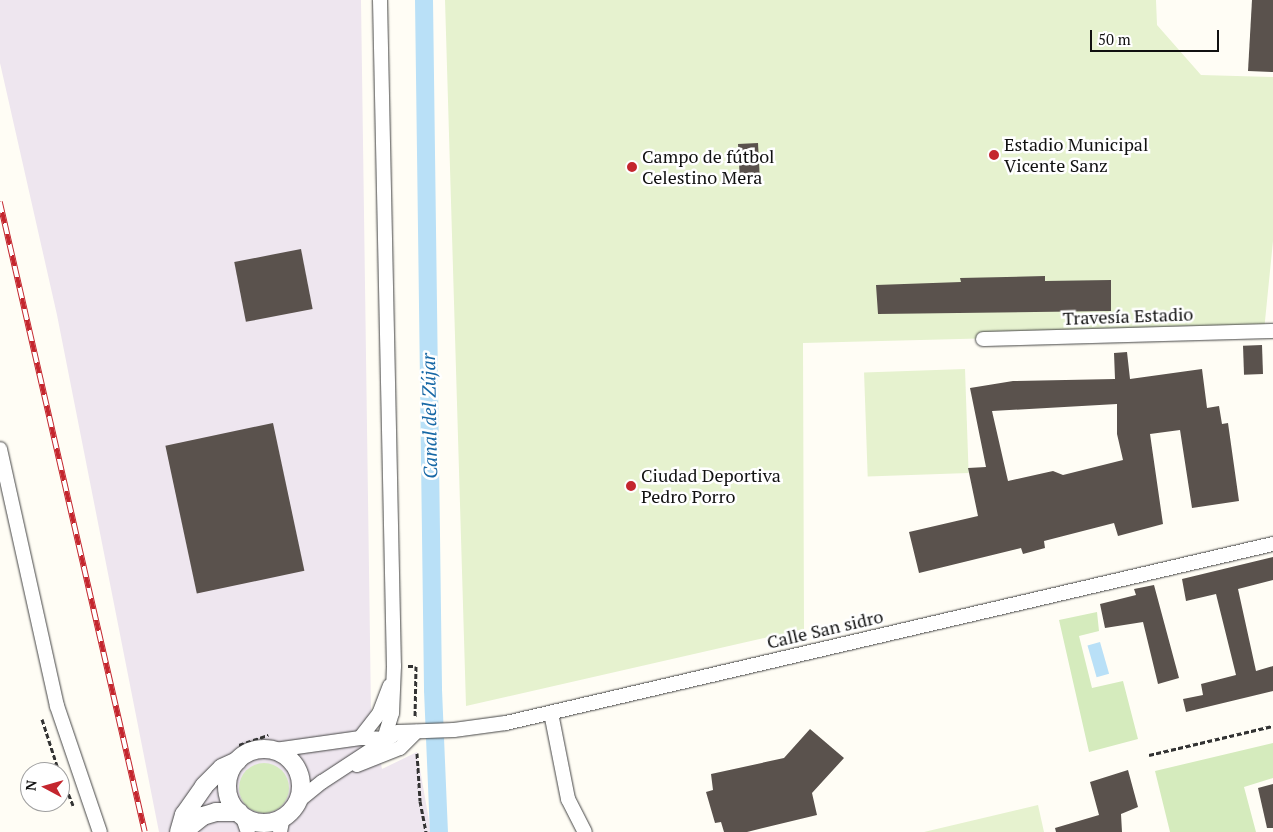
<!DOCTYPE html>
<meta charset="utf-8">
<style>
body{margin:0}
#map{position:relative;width:1273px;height:832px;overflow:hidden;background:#fffdf5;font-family:"PT Serif",serif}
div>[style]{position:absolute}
.industrial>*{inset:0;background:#eee6ef}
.green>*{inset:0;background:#d5ebbd}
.round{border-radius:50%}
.pitch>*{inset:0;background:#e6f2cf;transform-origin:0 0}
.water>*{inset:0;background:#b9e0f7;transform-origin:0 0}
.canal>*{height:18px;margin:-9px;padding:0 9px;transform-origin:9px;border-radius:9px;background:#b9e0f7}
.building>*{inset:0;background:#5a524d;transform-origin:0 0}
.path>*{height:3px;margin-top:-1.5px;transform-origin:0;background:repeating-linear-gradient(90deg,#333 0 5px,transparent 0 7.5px)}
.roads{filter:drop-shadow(0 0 1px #444) drop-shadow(0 0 1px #444)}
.minor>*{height:14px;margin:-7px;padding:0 7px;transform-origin:7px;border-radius:7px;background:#fff}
.tertiary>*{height:18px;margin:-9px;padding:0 9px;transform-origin:9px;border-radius:9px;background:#fff}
.tertiary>.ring{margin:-9px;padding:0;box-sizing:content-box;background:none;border:18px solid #fff;border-radius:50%}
.rail>*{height:5.5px;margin-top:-2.75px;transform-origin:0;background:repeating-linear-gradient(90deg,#fff 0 11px,#c4262e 0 22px);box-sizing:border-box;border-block:1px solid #c4262e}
.dots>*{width:14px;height:14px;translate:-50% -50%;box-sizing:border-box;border:2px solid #fff;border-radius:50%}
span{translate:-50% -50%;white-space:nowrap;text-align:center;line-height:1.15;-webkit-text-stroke:5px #fff;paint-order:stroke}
.poi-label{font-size:18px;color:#111}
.left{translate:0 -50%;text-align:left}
.street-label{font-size:18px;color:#111}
.water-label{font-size:19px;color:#1768a6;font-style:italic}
.north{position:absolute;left:20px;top:762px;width:50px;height:50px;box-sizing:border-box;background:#fff;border:1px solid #a0a0a0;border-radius:50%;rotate:276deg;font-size:14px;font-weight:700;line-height:20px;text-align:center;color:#111}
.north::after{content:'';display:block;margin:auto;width:18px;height:22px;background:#c4262e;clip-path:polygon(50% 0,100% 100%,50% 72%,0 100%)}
.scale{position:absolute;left:1090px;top:30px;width:129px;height:22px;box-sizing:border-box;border:2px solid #111;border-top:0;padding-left:6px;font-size:15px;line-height:18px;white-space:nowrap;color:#111;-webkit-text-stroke:4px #fff;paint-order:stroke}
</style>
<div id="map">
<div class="industrial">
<div style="clip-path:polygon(0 0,361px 0,371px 712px,382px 769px,417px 752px,431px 832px,159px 832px,57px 315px,0 63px)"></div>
</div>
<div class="green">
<div style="clip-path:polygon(1097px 612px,1099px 631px,1079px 636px,1092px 688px,1123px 681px,1138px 739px,1089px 752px,1059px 620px)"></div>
<div style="clip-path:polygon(1273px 743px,1273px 778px,1244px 787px,1256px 832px,1170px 832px,1155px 771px)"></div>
<div class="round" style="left:239px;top:763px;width:50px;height:50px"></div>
</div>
<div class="pitch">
<div style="clip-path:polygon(445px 0,1156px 0,1157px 25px,1201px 75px,1273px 77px,1273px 241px,1264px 331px,803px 343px,804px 629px,466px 706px)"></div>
<div style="left:965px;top:369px;width:104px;height:101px;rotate:88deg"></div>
<div style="clip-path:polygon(1038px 805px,1044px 832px,924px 832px)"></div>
</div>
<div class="water">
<div style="left:1100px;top:642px;width:33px;height:13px;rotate:74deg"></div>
</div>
<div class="canal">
<div style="left:424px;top:0;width:690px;rotate:89.25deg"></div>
<div style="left:433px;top:690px;width:142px;rotate:87.6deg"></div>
</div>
<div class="building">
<div style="clip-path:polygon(1252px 0,1273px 0,1273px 72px,1248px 71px)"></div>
<div style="left:758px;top:143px;width:40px;height:20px;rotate:87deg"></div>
<div style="left:301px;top:249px;width:61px;height:68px;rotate:79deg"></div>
<div style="clip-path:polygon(1045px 276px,1045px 281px,1111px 280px,1111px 311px,878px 314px,876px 285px,961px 282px,960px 278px)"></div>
<div style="left:1262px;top:345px;width:29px;height:19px;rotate:88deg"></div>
<div style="clip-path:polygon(evenodd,1127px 352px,1130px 379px,1202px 369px,1207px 408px,1219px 406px,1222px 424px,1228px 423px,1239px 501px,1192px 508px,1180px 430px,1150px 434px,1163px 524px,1118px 536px,1114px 523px,1044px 541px,1045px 548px,1023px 554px,1021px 548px,919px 573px,909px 532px,978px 516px,968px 468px,986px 467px,970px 388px,1013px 381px,1115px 379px,1114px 353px,1127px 352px,1117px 404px,1117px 434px,1123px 460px,1063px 475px,1053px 471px,1008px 481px,992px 411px,1117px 404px)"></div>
<div style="left:273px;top:423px;width:151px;height:110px;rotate:78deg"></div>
<div style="clip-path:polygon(1273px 557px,1273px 580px,1238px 589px,1256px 671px,1273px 666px,1273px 691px,1186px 712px,1183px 699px,1203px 695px,1201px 684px,1236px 675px,1216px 594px,1186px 601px,1182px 579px)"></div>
<div style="clip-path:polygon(1154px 585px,1179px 678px,1158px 684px,1143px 622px,1105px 628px,1100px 604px,1136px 595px,1134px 589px)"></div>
<div style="clip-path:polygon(810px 729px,844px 758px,812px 793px,817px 815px,747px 832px,724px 832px,721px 822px,715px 823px,706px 792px,713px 790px,711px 774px,784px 758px)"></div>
<div style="clip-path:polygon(1128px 770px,1138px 807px,1121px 814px,1122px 832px,1056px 832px,1055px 828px,1099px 815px,1090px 782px)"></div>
<div style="clip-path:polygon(1273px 784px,1273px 828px,1267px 828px,1258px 788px)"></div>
</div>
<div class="path">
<div style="left:408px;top:666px;width:8px"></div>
<div style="left:416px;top:666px;width:51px;rotate:91.1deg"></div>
<div style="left:42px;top:719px;width:56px;rotate:72.2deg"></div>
<div style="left:239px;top:745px;width:31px;rotate:-19deg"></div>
<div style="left:417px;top:753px;width:48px;rotate:86.4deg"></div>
<div style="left:420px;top:801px;width:32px;rotate:79deg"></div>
<div style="left:1149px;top:755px;width:127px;rotate:-13.2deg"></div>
<div style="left:60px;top:773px;width:35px;rotate:68deg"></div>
</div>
<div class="roads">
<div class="minor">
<div style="left:380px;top:0;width:666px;rotate:88.8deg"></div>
<div style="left:394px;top:666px;width:47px;rotate:92.4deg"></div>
<div style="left:392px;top:713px;width:27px;rotate:107deg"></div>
<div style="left:983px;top:339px;width:290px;rotate:-1.6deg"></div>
<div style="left:0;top:449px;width:263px;rotate:77.5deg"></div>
<div style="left:57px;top:706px;width:133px;rotate:71.2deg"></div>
<div style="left:551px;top:713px;width:88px;rotate:78.8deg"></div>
<div style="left:568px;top:799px;width:37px;rotate:63deg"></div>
<div style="left:360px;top:738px;width:31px;rotate:-52deg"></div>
<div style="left:379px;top:714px;width:30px;rotate:-69deg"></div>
<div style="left:275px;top:750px;width:86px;rotate:-8deg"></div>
<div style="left:360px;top:738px;width:24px;rotate:2deg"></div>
<div style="left:357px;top:765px;width:46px;rotate:-21.6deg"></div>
<div style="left:400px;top:748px;width:23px;rotate:-45deg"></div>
<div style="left:297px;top:802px;width:32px;rotate:-39deg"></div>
<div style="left:322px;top:782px;width:91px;rotate:-33.3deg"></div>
<div style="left:398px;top:732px;width:56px;rotate:-2deg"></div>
<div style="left:454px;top:730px;width:52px;rotate:-7.7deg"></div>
<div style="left:506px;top:723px;width:788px;rotate:-13.14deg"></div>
<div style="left:242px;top:815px;width:18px;rotate:71deg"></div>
<div style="left:280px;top:832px;width:15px;rotate:-79deg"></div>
</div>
<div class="tertiary">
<div class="ring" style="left:227px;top:749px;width:56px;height:56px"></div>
<div style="left:179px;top:832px;width:18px;rotate:-74deg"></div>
<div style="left:184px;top:815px;width:35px;rotate:-55deg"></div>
<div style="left:204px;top:786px;width:25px;rotate:-45deg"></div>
<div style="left:222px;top:768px;width:17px;rotate:-25deg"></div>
<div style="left:183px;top:832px;width:26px;rotate:-39deg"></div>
<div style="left:203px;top:816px;width:14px;rotate:-17deg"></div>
<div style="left:216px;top:812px;width:23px"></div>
</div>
</div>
<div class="rail">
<div style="left:0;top:202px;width:646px;rotate:77.04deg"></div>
</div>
<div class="dots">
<div style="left:994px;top:155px;background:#c4262e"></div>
<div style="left:632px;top:167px;background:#c4262e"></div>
<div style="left:631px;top:486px;background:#c4262e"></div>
</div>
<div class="poi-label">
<span class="left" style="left:1004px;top:155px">Estadio Municipal<br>Vicente Sanz</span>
<span class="left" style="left:642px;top:167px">Campo de fútbol<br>Celestino Mera</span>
<span class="left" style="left:641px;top:486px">Ciudad Deportiva<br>Pedro Porro</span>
</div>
<div class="street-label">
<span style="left:1128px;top:316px;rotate:-2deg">Travesía Estadio</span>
<span style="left:825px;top:629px;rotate:-13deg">Calle San sidro</span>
</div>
<div class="water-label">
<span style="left:429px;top:416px;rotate:-91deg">Canal del Zújar</span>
</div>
<div class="north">N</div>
<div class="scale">50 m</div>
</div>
